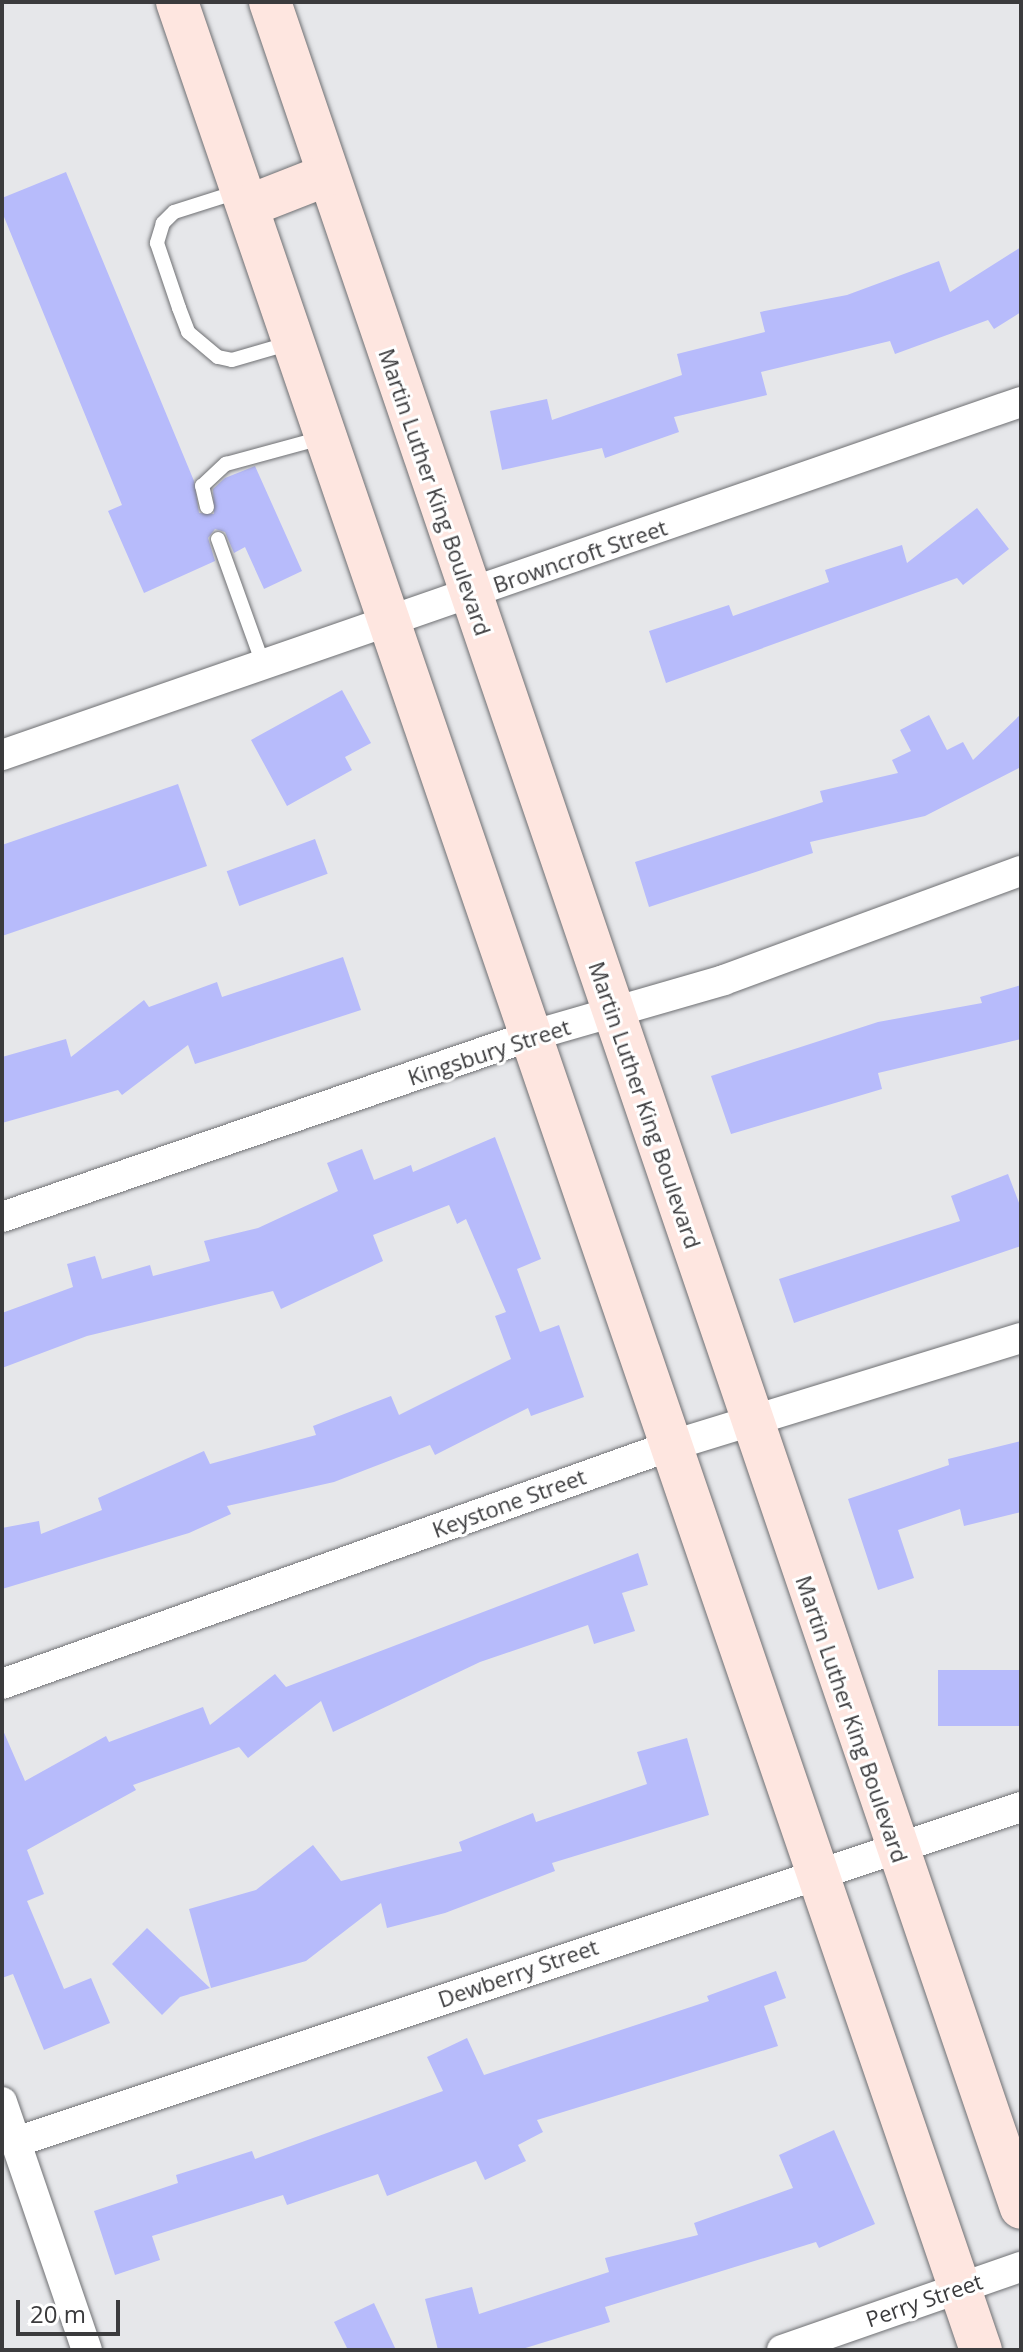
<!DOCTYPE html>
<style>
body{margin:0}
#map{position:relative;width:1023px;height:2352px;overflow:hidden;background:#e6e7ea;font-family:"Open Sans",sans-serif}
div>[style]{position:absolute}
.building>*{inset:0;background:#b7bbfb;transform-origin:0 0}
.roads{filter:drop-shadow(0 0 2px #6f7073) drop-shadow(0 0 2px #6f7073)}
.service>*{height:14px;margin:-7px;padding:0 7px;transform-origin:7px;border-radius:7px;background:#fff}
.minor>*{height:30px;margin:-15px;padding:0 15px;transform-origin:15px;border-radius:15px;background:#fff}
.secondary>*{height:42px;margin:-21px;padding:0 21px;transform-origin:21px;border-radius:21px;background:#fee6e0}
span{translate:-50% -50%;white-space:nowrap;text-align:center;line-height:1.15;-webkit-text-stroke:6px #fff;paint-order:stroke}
.street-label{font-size:22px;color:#3b3b3d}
.frame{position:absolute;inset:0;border:4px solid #3b3b3d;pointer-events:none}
.scale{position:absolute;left:16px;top:2300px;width:104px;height:36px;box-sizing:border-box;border:4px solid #3b3b3d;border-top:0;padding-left:10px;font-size:24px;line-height:28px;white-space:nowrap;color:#3b3b3d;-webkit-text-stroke:6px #fff;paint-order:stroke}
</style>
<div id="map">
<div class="building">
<div style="clip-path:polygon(66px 172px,194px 481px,199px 513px,214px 514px,213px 489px,225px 478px,255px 466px,302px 571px,264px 589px,245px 547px,234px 553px,225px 532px,215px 529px,208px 538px,215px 561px,144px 593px,108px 511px,122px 505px,2px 212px,2px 198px)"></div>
<div style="clip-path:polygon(1021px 247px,1021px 312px,994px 329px,988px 320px,895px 354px,890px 341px,761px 372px,767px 395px,674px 417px,679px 432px,605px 458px,602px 448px,502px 470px,490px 411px,547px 399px,552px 420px,682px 375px,677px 354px,765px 332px,760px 312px,847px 295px,939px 261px,950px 292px)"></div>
<div style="clip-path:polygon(977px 508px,1009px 549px,963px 585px,957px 578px,666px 683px,649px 631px,729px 605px,733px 616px,829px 582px,825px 570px,902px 545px,907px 563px)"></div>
<div style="clip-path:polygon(342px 690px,371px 743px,345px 757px,352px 770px,287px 806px,251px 740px)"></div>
<div style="clip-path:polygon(1021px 714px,1021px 767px,925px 816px,810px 842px,813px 853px,649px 907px,635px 862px,823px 802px,820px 791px,898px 773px,892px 760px,911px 751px,900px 730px,929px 715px,947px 750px,963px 742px,973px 760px)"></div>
<div style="clip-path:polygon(178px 784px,207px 866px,2px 936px,2px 845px)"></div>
<div style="left:315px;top:839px;width:37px;height:94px;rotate:70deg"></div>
<div style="clip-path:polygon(343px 957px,361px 1010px,195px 1064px,188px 1045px,122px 1095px,118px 1090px,2px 1123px,2px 1057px,66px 1039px,71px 1057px,144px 1000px,149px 1007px,217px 982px,222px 997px)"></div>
<div style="clip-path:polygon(1021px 985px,1021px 1039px,878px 1073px,882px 1089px,731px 1134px,711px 1076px,878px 1022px,982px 1003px,980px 997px)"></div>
<div style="clip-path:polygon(495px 1137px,541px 1259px,517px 1269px,540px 1332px,559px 1325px,584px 1397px,531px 1416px,528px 1408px,435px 1455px,430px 1445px,334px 1482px,227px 1506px,231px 1514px,189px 1533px,2px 1589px,2px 1528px,39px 1521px,41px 1534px,102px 1510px,98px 1498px,204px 1451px,210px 1464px,316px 1435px,313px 1426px,391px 1396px,399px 1415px,511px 1359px,495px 1316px,506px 1312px,466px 1219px,457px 1224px,449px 1205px,373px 1235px,383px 1261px,281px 1309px,273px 1291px,87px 1336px,2px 1368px,2px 1313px,73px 1287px,67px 1264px,95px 1256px,102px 1279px,150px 1265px,153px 1276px,210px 1261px,204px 1241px,258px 1228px,338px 1191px,327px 1163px,362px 1149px,374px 1180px,411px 1165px,413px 1172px)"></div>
<div style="clip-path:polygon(1008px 1174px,1021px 1208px,1021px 1246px,794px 1323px,779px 1279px,960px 1221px,951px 1196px)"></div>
<div style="clip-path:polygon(1021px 1441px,1021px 1512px,964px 1526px,960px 1509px,898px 1530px,914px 1578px,878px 1590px,848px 1499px,949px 1465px,948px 1459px)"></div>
<div style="clip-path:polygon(638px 1553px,648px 1585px,622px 1593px,635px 1631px,594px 1644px,588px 1625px,480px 1662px,333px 1732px,321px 1701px,248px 1758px,239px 1747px,133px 1785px,136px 1790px,27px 1850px,44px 1894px,27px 1901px,64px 1989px,91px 1978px,110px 2023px,44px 2050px,13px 1974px,2px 1978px,2px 1728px,25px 1781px,106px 1736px,109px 1742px,203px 1707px,210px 1725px,275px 1674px,286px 1687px)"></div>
<div style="left:1021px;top:1670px;width:56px;height:83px;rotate:90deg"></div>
<div style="clip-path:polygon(687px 1738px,709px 1815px,552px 1863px,555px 1871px,445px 1913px,387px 1928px,381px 1903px,306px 1961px,211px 1988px,189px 1909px,256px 1890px,313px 1845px,341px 1881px,462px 1851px,459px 1842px,533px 1813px,536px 1822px,647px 1784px,637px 1752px)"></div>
<div style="clip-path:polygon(147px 1928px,210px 1988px,180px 1997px,162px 2015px,112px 1964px)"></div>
<div style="clip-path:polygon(776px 1971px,786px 1998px,764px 2006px,778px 2046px,537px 2120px,543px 2132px,518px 2145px,526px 2161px,485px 2180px,476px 2161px,387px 2196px,378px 2174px,287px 2205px,283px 2195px,152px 2236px,160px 2260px,115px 2275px,94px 2211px,178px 2183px,176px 2175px,252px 2151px,255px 2159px,443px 2091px,427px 2057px,467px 2038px,484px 2075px,709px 2001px,707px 1996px)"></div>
<div style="clip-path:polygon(834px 2130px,875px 2224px,819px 2248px,816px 2242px,605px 2307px,610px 2322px,519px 2350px,438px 2350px,425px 2299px,472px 2287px,479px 2314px,609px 2272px,605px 2258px,698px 2235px,694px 2223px,793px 2188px,779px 2155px)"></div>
<div style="clip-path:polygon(374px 2303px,396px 2350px,348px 2350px,334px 2322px)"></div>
</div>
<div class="roads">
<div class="service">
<div style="left:237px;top:192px;width:66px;rotate:162.4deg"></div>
<div style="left:174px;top:212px;width:16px;rotate:135deg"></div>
<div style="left:163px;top:223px;width:21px;rotate:107deg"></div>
<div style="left:157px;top:243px;width:69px;rotate:71.3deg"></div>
<div style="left:179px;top:308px;width:26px;rotate:69deg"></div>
<div style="left:188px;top:332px;width:39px;rotate:40deg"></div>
<div style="left:218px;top:357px;width:14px;rotate:12deg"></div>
<div style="left:232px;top:360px;width:60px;rotate:-16.3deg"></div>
<div style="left:207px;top:507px;width:22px;rotate:-103deg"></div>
<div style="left:202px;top:486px;width:33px;rotate:-43deg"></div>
<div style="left:226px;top:464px;width:99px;rotate:-15.2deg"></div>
<div style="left:218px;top:539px;width:136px;rotate:70.2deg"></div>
</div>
<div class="minor">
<div style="left:2px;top:755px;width:1078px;rotate:-19.11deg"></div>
<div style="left:2px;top:1217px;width:555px;rotate:-18.92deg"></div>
<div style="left:527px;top:1037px;width:205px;rotate:-16.1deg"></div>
<div style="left:724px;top:980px;width:316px;rotate:-20.2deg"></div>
<div style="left:2px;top:1684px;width:709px;rotate:-19.61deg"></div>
<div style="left:670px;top:1446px;width:367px;rotate:-17.1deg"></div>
<div style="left:2px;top:2102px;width:262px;rotate:71.1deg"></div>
<div style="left:16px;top:2142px;width:1059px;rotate:-18.43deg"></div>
<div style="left:782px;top:2350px;width:253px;rotate:-19.2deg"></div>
</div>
<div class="secondary">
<div style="left:177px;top:2px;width:2482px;rotate:71.1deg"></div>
<div style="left:270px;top:2px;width:2330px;rotate:71.2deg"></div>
<div style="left:248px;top:206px;width:85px;rotate:-21.4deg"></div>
</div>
</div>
<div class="street-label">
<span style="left:435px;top:492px;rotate:71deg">Martin Luther King Boulevard</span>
<span style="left:580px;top:556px;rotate:-19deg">Browncroft Street</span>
<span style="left:489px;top:1052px;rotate:-18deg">Kingsbury Street</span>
<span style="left:645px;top:1105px;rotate:71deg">Martin Luther King Boulevard</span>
<span style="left:509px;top:1503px;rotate:-20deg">Keystone Street</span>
<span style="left:852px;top:1719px;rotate:71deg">Martin Luther King Boulevard</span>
<span style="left:518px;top:1973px;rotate:-19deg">Dewberry Street</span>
<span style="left:924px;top:2300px;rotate:-19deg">Perry Street</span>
</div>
<div class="frame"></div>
<div class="scale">20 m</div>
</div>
